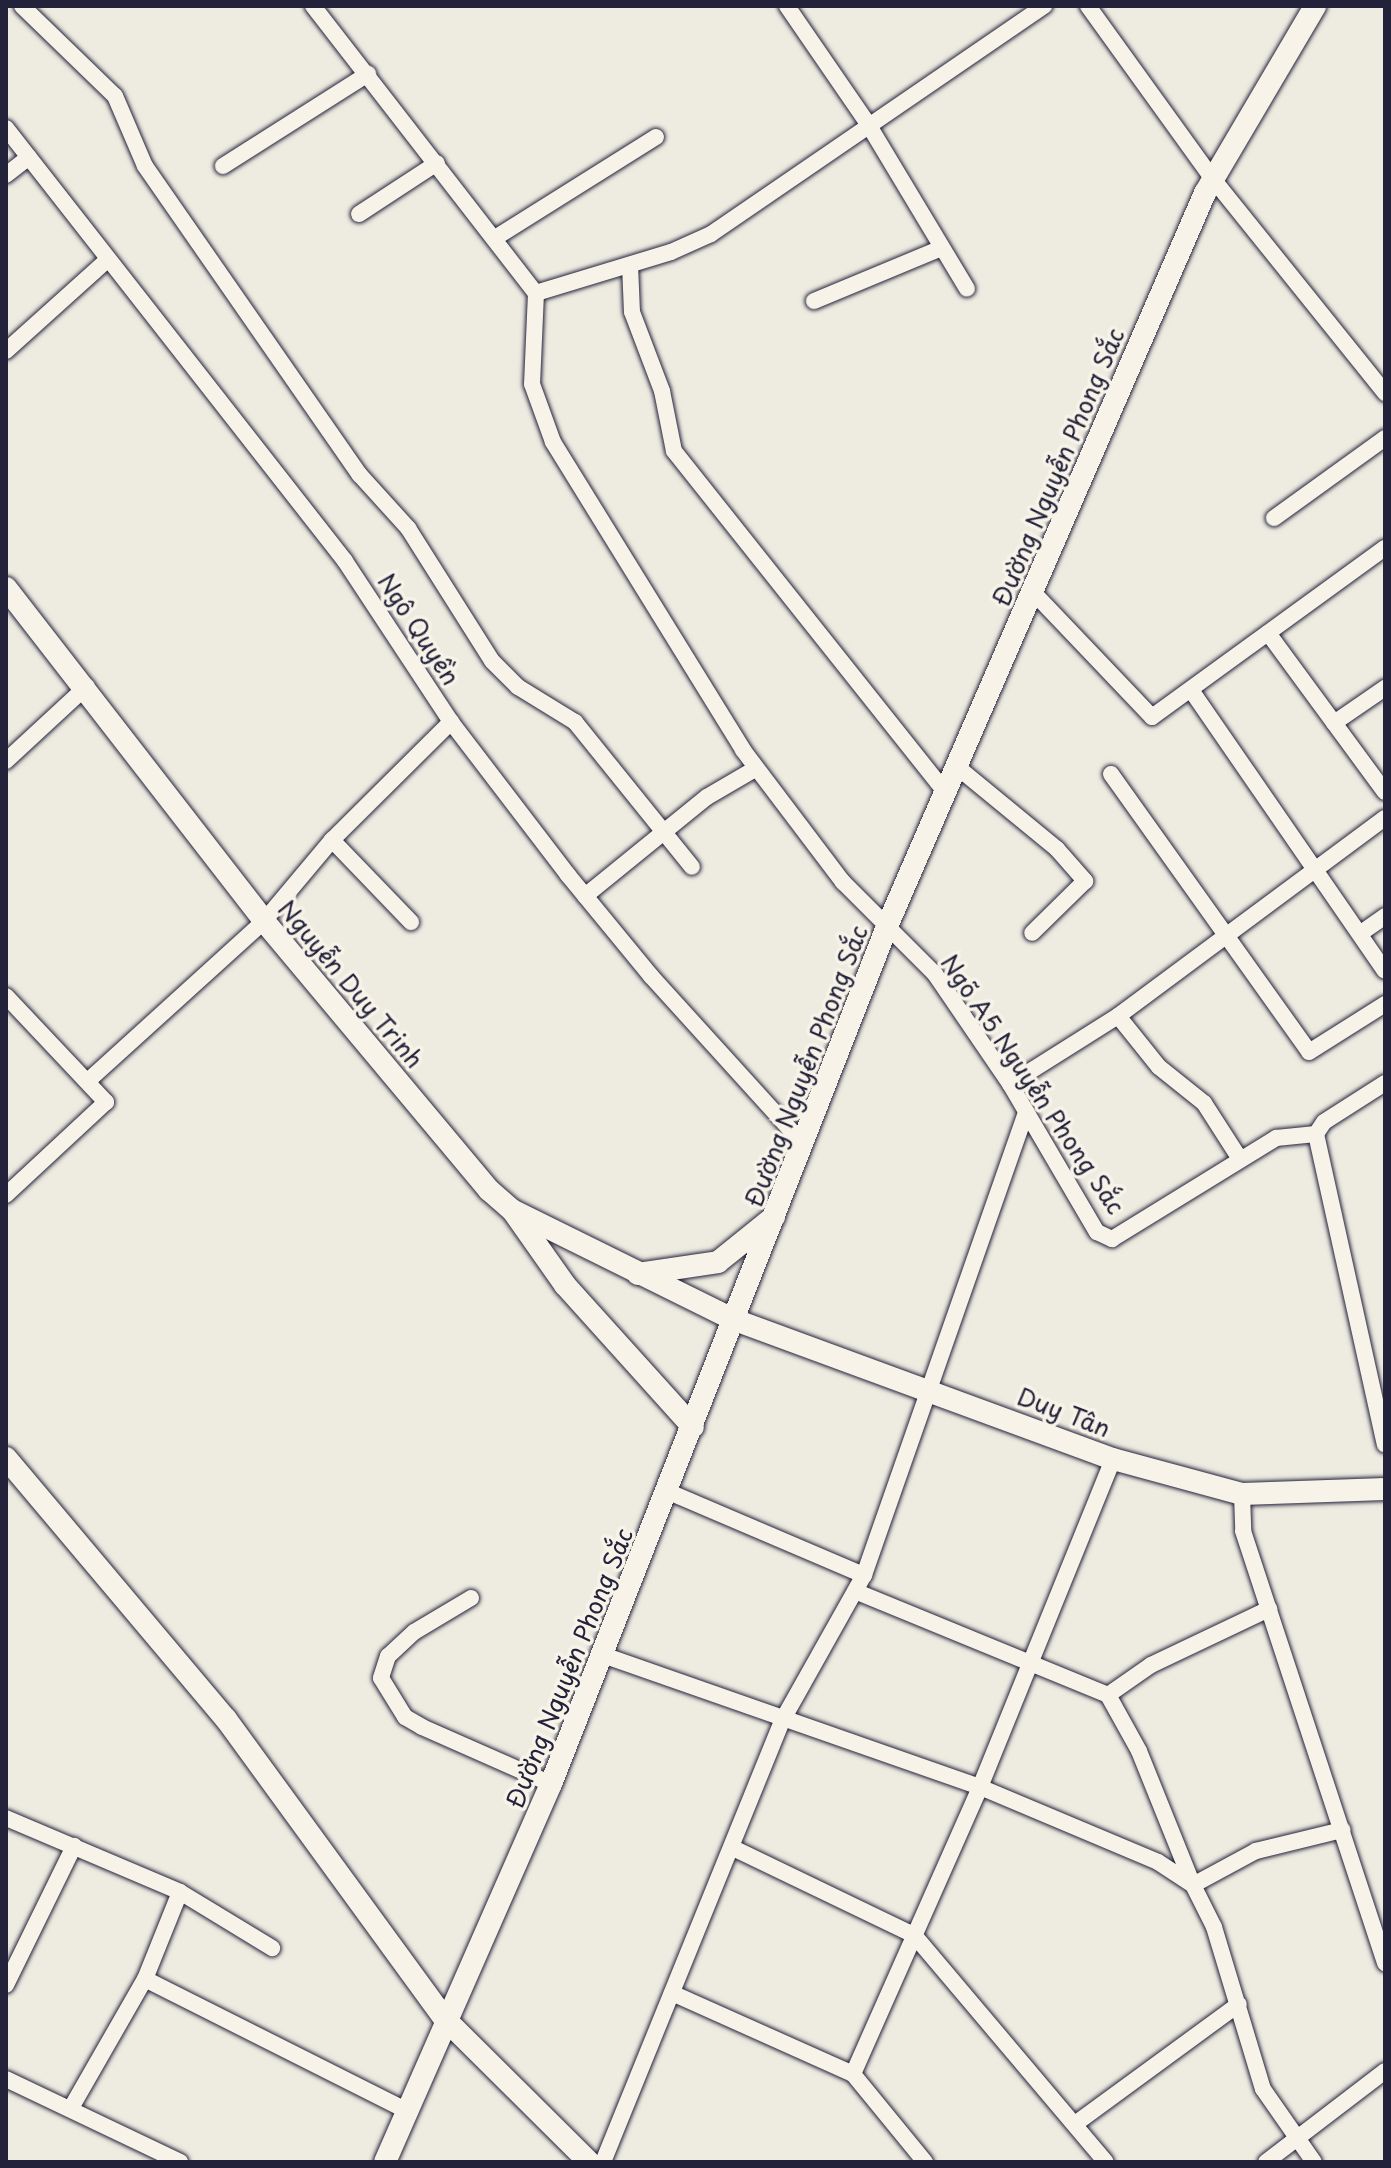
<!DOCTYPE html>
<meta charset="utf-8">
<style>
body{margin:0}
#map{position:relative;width:1391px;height:2168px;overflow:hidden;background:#eeebe1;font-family:"Playpen Sans",sans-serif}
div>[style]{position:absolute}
.roads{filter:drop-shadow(0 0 2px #22223b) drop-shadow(0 0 2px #22223b)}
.street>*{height:16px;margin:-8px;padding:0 8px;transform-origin:8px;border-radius:8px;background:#f7f3e8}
.secondary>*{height:22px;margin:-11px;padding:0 11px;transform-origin:11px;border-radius:11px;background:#f7f3e8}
span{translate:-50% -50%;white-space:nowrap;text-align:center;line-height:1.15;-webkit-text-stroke:7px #f7f3e8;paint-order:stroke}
.street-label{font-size:24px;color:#22223b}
.frame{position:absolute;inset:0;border:8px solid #22223b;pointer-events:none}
</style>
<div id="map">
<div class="roads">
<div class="street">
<div style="left:22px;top:6px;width:129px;rotate:44.1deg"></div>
<div style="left:115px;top:96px;width:76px;rotate:66.8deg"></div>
<div style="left:145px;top:166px;width:376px;rotate:55.2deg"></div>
<div style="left:360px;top:475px;width:72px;rotate:47.8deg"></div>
<div style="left:408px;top:528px;width:157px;rotate:57.7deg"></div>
<div style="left:492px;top:661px;width:37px;rotate:45deg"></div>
<div style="left:518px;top:687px;width:67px;rotate:31.6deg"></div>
<div style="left:575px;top:722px;width:186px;rotate:51.1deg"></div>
<div style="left:313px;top:6px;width:363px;rotate:52.2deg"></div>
<div style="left:536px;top:293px;width:91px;rotate:92.5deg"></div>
<div style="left:532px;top:384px;width:62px;rotate:70.1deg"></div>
<div style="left:553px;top:442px;width:362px;rotate:58.3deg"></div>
<div style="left:743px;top:750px;width:166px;rotate:52.9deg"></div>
<div style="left:843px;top:882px;width:130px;rotate:45deg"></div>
<div style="left:935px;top:974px;width:133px;rotate:55.7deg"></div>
<div style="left:1010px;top:1084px;width:172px;rotate:59.6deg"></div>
<div style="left:1097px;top:1232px;width:17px;rotate:25deg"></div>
<div style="left:1112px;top:1239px;width:193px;rotate:-31.6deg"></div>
<div style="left:1276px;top:1138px;width:40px;rotate:-5.7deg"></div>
<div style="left:787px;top:6px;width:143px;rotate:55.5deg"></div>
<div style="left:868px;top:124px;width:192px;rotate:59deg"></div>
<div style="left:1088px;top:6px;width:213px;rotate:54.2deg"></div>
<div style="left:1213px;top:179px;width:275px;rotate:51.2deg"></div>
<div style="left:6px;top:128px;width:550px;rotate:51.94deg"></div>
<div style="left:345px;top:561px;width:193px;rotate:56.6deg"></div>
<div style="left:451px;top:722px;width:193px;rotate:52.6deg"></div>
<div style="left:568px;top:875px;width:131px;rotate:50.6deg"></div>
<div style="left:651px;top:976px;width:228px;rotate:47.8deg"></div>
<div style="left:223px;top:166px;width:172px;rotate:-32.4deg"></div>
<div style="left:6px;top:175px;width:29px;rotate:-38deg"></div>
<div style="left:359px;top:214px;width:93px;rotate:-33.2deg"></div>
<div style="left:495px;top:238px;width:190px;rotate:-32.1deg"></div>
<div style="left:630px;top:265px;width:47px;rotate:87.6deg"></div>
<div style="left:632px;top:312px;width:85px;rotate:69.2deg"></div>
<div style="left:662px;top:391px;width:61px;rotate:78.7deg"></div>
<div style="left:674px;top:451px;width:436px;rotate:51.5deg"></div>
<div style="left:536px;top:293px;width:141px;rotate:-16.9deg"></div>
<div style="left:671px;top:252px;width:44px;rotate:-24.2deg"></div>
<div style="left:711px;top:234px;width:404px;rotate:-34.4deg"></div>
<div style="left:814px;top:301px;width:135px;rotate:-22.6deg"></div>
<div style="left:6px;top:351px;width:137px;rotate:-42deg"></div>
<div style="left:1274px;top:518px;width:137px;rotate:-35.8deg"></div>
<div style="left:1032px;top:591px;width:174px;rotate:46.4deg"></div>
<div style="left:1152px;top:717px;width:288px;rotate:-36deg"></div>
<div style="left:1268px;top:633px;width:197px;rotate:53.7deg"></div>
<div style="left:1191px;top:690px;width:341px;rotate:55.4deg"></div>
<div style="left:1334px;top:723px;width:62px;rotate:-34.5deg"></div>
<div style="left:6px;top:761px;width:110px;rotate:-42.8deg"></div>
<div style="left:956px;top:766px;width:131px;rotate:39.4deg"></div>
<div style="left:1057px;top:849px;width:43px;rotate:48.8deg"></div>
<div style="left:1085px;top:881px;width:74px;rotate:135.5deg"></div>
<div style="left:1111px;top:774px;width:341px;rotate:54.5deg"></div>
<div style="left:1309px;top:1052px;width:90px;rotate:-32.3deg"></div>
<div style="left:332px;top:840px;width:114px;rotate:46.1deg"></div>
<div style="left:585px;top:896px;width:157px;rotate:-39.1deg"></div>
<div style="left:707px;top:797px;width:56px;rotate:-30.3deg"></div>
<div style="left:1361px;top:933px;width:29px;rotate:-35deg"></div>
<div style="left:6px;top:996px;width:146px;rotate:46.7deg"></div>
<div style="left:106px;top:1102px;width:137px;rotate:137.1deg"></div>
<div style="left:1118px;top:1016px;width:65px;rotate:51.2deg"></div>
<div style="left:1159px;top:1067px;width:58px;rotate:38.7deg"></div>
<div style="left:1204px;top:1103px;width:67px;rotate:57.3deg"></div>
<div style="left:90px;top:1079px;width:235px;rotate:-42.2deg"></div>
<div style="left:264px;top:921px;width:106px;rotate:-50deg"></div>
<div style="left:332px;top:840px;width:168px;rotate:-44.8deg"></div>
<div style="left:1385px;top:1083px;width:72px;rotate:147.4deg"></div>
<div style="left:1324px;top:1122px;width:14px;rotate:124deg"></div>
<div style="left:1316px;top:1134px;width:318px;rotate:77.5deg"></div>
<div style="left:1010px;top:1084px;width:128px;rotate:-32.2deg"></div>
<div style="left:1118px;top:1016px;width:332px;rotate:-36.6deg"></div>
<div style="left:669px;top:1492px;width:212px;rotate:23.1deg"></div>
<div style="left:1242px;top:1494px;width:37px;rotate:88deg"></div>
<div style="left:1243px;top:1531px;width:455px;rotate:71.8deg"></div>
<div style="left:857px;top:1592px;width:271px;rotate:22.3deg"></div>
<div style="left:1108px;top:1695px;width:64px;rotate:61deg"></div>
<div style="left:1139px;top:1751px;width:144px;rotate:68.1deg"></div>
<div style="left:1193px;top:1885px;width:72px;rotate:-28.4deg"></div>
<div style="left:1256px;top:1851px;width:89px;rotate:-13.7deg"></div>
<div style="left:471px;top:1598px;width:66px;rotate:149.2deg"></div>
<div style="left:414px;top:1632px;width:35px;rotate:137deg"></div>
<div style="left:388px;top:1656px;width:23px;rotate:108deg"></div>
<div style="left:381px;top:1678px;width:46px;rotate:58.4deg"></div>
<div style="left:405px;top:1717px;width:20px;rotate:30deg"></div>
<div style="left:422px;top:1727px;width:141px;rotate:23.8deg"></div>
<div style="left:603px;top:1655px;width:399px;rotate:19.3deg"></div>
<div style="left:980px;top:1787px;width:193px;rotate:22.8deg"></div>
<div style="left:1158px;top:1862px;width:42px;rotate:33.3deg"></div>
<div style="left:1193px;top:1885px;width:47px;rotate:63.4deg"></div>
<div style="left:1214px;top:1927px;width:169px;rotate:73.2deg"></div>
<div style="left:1263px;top:2089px;width:89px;rotate:55.1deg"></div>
<div style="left:1108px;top:1695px;width:52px;rotate:-34.9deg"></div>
<div style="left:1151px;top:1665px;width:131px;rotate:-25.4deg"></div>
<div style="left:6px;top:1818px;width:189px;rotate:23deg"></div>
<div style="left:180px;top:1892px;width:108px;rotate:31.3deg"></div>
<div style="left:733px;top:1848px;width:201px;rotate:25.7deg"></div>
<div style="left:914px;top:1935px;width:297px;rotate:49.8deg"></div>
<div style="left:180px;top:1892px;width:94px;rotate:111.9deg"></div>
<div style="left:145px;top:1979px;width:296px;rotate:26.7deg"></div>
<div style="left:6px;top:1985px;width:155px;rotate:-63.9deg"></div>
<div style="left:672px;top:1993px;width:198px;rotate:24.1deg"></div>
<div style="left:853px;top:2074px;width:114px;rotate:50.7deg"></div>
<div style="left:853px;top:2074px;width:314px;rotate:-66.1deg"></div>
<div style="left:980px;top:1787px;width:354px;rotate:-67.9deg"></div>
<div style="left:6px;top:2079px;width:193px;rotate:25.5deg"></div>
<div style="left:71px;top:2108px;width:149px;rotate:-60.2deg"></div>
<div style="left:1075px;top:2124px;width:203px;rotate:-36.2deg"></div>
<div style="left:603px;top:2162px;width:476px;rotate:-67.9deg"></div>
<div style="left:782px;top:1721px;width:167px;rotate:-60.7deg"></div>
<div style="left:864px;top:1575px;width:491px;rotate:-70.7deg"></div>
<div style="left:1266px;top:2162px;width:150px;rotate:-37.4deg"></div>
</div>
<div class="secondary">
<div style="left:6px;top:588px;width:421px;rotate:52.2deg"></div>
<div style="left:264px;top:921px;width:351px;rotate:50.1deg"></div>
<div style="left:489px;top:1190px;width:30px;rotate:41deg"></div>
<div style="left:512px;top:1210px;width:249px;rotate:26.3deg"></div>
<div style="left:735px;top:1320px;width:403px;rotate:20.2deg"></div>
<div style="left:1113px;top:1459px;width:134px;rotate:15.2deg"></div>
<div style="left:1242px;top:1494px;width:143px;rotate:-2deg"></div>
<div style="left:515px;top:1214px;width:87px;rotate:54.8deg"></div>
<div style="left:565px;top:1285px;width:191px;rotate:48deg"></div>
<div style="left:638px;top:1274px;width:81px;rotate:-8.5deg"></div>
<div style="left:718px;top:1262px;width:72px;rotate:-38.8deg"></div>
<div style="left:6px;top:1458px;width:341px;rotate:49.9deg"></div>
<div style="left:226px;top:1719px;width:371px;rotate:53.9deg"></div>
<div style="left:445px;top:2019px;width:203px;rotate:44.8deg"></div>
<div style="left:385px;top:2162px;width:413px;rotate:-66.3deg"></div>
<div style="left:551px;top:1784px;width:924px;rotate:-68.6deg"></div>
<div style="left:888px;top:924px;width:797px;rotate:-66.56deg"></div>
<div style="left:1205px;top:193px;width:217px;rotate:-59.5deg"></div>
</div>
</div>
<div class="street-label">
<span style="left:1058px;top:467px;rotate:-67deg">Đường Nguyễn Phong Sắc</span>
<span style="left:419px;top:629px;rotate:57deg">Ngô Quyền</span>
<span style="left:351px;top:984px;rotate:50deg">Nguyễn Duy Trinh</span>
<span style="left:806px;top:1066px;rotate:-69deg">Đường Nguyễn Phong Sắc</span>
<span style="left:1033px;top:1084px;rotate:56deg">Ngõ A5 Nguyễn Phong Sắc</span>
<span style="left:1064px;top:1412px;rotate:21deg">Duy Tân</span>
<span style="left:569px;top:1668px;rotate:-68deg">Đường Nguyễn Phong Sắc</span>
</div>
<div class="frame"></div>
</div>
